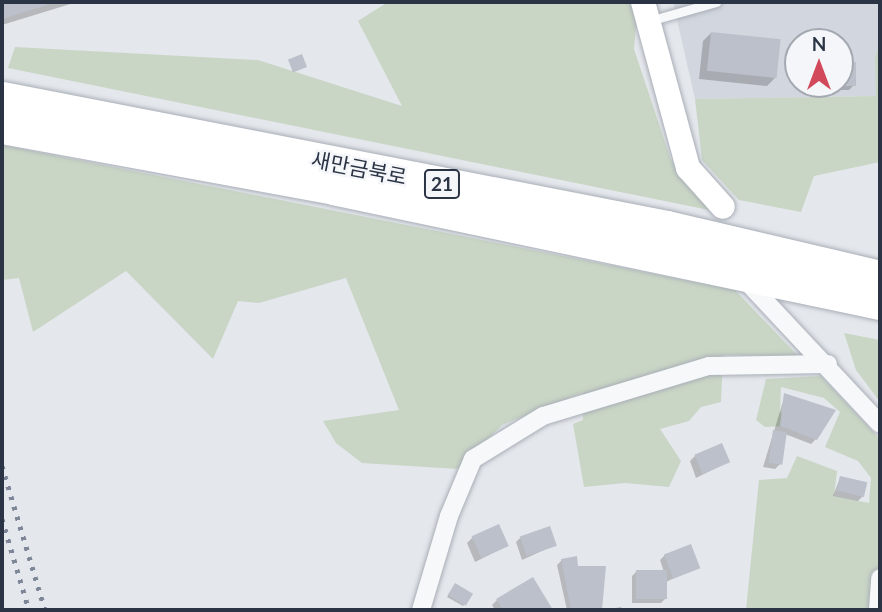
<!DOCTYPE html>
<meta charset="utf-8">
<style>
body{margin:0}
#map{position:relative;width:882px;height:612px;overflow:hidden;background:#e4e7ec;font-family:Lato,"Noto Sans KR",sans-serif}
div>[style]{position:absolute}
.built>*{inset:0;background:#d2d6de}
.green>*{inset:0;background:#c9d6c5}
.shadow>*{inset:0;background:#0003}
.building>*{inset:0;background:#bbc0ca;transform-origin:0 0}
.roads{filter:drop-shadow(0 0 2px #a9aeb7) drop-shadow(0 0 2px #a9aeb7)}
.lane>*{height:9px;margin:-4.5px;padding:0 4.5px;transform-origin:4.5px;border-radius:4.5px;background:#f7f8fa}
.street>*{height:18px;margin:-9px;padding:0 9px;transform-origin:9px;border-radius:9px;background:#f7f8fa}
.secondary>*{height:24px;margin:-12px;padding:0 12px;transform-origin:12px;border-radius:12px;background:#fff}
.highway>*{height:33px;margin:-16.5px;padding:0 16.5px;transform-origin:16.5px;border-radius:16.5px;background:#fff}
.rail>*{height:5px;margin-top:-2.5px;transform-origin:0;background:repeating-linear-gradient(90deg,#7d8696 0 3.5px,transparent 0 10.5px)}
span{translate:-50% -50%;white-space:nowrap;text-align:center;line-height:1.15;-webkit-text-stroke:5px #f4f6f9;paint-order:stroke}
.shield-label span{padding:2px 5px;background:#f4f6f9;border:2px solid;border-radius:5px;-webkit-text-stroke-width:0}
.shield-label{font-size:19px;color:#2b3445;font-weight:700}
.street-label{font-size:21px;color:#2b3445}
.frame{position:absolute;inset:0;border:4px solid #2b3445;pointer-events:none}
.north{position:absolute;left:784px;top:28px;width:70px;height:70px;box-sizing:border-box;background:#f4f6f9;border:2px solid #a4a8b1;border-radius:50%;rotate:0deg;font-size:19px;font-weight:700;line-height:28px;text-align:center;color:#2b3445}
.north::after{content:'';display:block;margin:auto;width:24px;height:32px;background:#d1495b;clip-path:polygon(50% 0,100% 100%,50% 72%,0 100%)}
</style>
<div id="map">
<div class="built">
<div style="clip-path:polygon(evenodd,673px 2px,880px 2px,876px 96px,695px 99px,673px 2px,798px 42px,840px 42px,840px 84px,798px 84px,798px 42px)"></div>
</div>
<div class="green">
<div style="clip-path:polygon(388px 2px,630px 2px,637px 16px,634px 49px,671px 160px,709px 210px,8px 68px,15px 47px,258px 60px,402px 106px,358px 21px)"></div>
<div style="clip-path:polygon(880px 43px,880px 162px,814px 176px,801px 212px,739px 200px,702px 160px,695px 99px,876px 96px,875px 58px)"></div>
<div style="clip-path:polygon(2px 145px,735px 290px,798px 356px,723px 355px,721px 402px,701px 407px,689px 421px,660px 429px,681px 461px,669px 487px,625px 483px,584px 487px,573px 424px,583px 420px,582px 393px,502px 425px,458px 469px,362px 463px,336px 443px,323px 421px,399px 410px,346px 278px,259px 303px,238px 301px,213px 359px,126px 271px,33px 332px,19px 278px,2px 280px)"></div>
<div style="clip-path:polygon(844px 333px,880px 340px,880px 402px,856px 370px)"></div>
<div style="clip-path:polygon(821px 376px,878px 437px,880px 610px,746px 610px,759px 480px,787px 478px,797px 456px,837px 471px,834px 496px,869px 503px,871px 478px,858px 461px,825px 447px,840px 412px,824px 398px,781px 387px,780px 412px,789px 414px,784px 426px,765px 427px,756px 420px,766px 379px)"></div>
</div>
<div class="shadow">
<div style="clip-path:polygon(2px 2px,77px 2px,2px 25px)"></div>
<div style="clip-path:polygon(711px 33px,775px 78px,767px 86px,699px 79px,703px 41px)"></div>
<div style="clip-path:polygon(840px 64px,854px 85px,849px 90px,813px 90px,813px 84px,840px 84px)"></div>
<div style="clip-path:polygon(785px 395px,816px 439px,811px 444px,785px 434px,780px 464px,775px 469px,763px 467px)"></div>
<div style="clip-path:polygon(695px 456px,728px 462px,696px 478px,690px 461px)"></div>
<div style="clip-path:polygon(840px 478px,863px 496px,858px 501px,833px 496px)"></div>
<div style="clip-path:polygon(521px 537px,555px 545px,522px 560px,516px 542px)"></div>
<div style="clip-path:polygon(472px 538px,507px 546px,475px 562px,467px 543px)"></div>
<div style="clip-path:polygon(665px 555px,698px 567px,666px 582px,666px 598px,661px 603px,632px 603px,632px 576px,637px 571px,664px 572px,660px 560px)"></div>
<div style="clip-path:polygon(562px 560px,576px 568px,604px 568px,600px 610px,567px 610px,557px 565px)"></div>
<div style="clip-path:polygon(453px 587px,465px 604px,463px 606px,447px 597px)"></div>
<div style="clip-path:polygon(497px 600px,539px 610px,495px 610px,492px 605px)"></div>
<div style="clip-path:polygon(621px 607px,622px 610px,605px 610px)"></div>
</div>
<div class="building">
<div style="clip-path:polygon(2px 2px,47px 2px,47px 5px,2px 19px)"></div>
<div style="left:711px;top:32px;width:70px;height:39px;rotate:6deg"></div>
<div style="left:302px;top:54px;width:14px;height:15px;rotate:69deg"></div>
<div style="left:840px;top:62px;width:16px;height:24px"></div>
<div style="clip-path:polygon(784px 393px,836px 410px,817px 440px,780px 426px)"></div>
<div style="left:773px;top:430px;width:14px;height:33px;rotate:8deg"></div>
<div style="left:722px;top:443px;width:21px;height:30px;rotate:67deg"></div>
<div style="left:840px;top:476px;width:28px;height:15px;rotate:13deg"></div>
<div style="left:499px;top:524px;width:24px;height:30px;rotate:66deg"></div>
<div style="left:550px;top:526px;width:21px;height:32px;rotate:71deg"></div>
<div style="left:691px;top:544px;width:26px;height:29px;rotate:69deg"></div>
<div style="clip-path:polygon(577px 556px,578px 566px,606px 566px,602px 610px,571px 610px,561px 559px)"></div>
<div style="left:636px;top:570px;width:31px;height:29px"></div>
<div style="clip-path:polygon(533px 577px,553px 610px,503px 610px,496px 599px)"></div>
<div style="left:455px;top:583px;width:21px;height:14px;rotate:31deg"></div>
</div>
<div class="roads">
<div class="lane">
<div style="left:649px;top:21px;width:70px;rotate:-15.8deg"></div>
</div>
<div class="street">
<div style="left:750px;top:285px;width:190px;rotate:46.9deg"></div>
<div style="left:421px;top:610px;width:98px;rotate:-73.4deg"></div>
<div style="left:449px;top:516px;width:62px;rotate:-67.2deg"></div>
<div style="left:473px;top:459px;width:82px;rotate:-31.6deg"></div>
<div style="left:543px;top:416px;width:173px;rotate:-16.8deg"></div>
<div style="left:709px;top:366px;width:119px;rotate:-1deg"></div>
<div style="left:878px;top:610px;width:32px;rotate:-86deg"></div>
</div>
<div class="secondary">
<div style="left:643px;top:2px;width:172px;rotate:74.8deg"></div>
<div style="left:688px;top:168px;width:52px;rotate:48.1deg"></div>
</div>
<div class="highway">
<div style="left:2px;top:98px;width:677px;rotate:10.98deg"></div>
<div style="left:667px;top:227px;width:219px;rotate:13.2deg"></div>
<div style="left:2px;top:127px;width:337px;rotate:10.4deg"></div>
<div style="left:333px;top:188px;width:559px;rotate:11.87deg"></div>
</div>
</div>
<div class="rail">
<div style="left:2px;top:466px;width:150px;rotate:73.4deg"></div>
<div style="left:2px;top:519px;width:95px;rotate:73.5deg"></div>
</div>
<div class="shield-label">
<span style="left:442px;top:184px">21</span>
</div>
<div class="street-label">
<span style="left:359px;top:168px;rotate:11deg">새만금북로</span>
</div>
<div class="frame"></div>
<div class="north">N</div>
</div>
